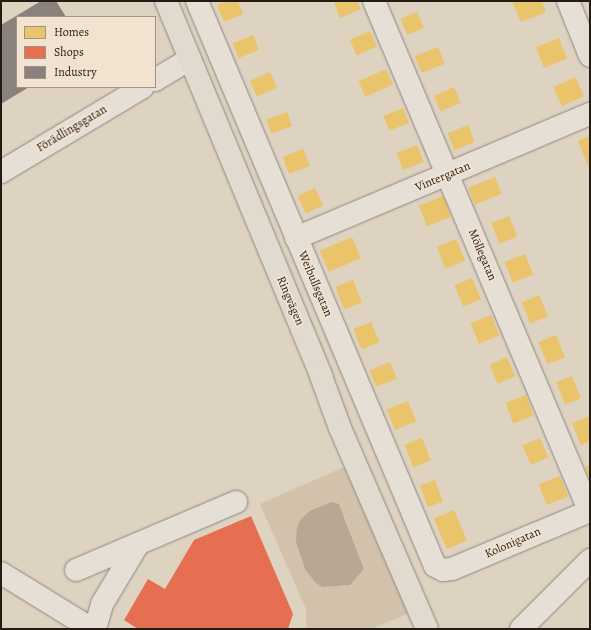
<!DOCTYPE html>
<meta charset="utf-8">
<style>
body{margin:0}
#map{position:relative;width:591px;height:630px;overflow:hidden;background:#ded2c1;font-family:Alegreya,serif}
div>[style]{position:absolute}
.green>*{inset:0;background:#d2c2ac}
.water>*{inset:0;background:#b8a793}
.homes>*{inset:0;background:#e9c46a;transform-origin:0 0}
.shops>*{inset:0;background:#e76f51}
.industry>*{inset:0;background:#8a817c}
.roads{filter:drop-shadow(0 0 1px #8f877d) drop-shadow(0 0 1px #8f877d)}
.minor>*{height:22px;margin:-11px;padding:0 11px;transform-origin:11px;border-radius:11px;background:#e5dfd6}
.major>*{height:22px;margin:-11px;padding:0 11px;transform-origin:11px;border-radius:11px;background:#e1dacf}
span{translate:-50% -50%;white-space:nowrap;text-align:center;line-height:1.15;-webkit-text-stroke:4px #f1e3cf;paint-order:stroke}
.street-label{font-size:12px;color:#261a15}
.frame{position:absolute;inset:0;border:2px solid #261a15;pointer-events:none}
.legend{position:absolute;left:16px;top:16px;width:140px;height:72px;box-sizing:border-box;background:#f1e3cf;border:1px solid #a09385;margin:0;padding:5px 7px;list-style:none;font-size:12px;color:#261a15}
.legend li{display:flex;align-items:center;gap:8px;height:20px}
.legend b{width:20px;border:1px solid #a09385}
</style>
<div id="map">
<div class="green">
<div style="clip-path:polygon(evenodd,344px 467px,409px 613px,372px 629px,306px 629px,306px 609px,260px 504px,344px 467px,344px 515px,364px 569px,350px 585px,322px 587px,316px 583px,344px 515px)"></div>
</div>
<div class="water">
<div style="clip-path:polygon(331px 502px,339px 504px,364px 569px,350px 585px,322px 587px,316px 583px,305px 569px,296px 542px,297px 528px,301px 519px,310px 511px)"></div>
</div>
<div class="homes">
<div style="clip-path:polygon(226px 1px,238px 1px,243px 14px,224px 22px,217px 5px)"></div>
<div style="clip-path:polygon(357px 1px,361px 9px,340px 18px,334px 2px)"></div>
<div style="clip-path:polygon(512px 1px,542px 1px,546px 12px,521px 22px)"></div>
<div style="left:417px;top:12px;width:17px;height:18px;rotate:66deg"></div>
<div style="left:370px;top:31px;width:17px;height:22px;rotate:66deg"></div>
<div style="left:253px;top:35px;width:16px;height:22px;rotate:68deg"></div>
<div style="left:559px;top:38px;width:22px;height:25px;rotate:68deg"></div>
<div style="left:438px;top:47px;width:18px;height:25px;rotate:68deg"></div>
<div style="left:386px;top:69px;width:17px;height:30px;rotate:66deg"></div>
<div style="left:270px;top:72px;width:17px;height:22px;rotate:66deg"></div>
<div style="left:575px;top:77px;width:21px;height:24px;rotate:65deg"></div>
<div style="left:454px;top:87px;width:17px;height:22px;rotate:66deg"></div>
<div style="left:403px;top:108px;width:16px;height:21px;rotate:68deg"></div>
<div style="left:287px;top:112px;width:15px;height:22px;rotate:70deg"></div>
<div style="left:468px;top:125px;width:18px;height:22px;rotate:68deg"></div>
<div style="clip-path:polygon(590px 136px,590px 171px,578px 141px)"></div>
<div style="left:417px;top:145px;width:18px;height:22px;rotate:68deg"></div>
<div style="left:303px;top:149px;width:18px;height:22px;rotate:68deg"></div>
<div style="left:495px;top:177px;width:18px;height:29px;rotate:68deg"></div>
<div style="left:315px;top:188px;width:19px;height:19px;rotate:65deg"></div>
<div style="left:443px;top:196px;width:22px;height:26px;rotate:68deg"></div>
<div style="left:509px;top:216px;width:22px;height:19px;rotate:68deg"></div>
<div style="left:352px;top:237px;width:23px;height:35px;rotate:67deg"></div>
<div style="left:456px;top:239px;width:23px;height:21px;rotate:67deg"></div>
<div style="left:525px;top:254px;width:22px;height:22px;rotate:68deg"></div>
<div style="left:472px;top:278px;width:23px;height:19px;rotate:67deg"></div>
<div style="left:353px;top:280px;width:24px;height:19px;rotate:68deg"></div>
<div style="left:539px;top:295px;width:23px;height:19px;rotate:67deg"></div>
<div style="left:491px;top:315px;width:22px;height:22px;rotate:68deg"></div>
<div style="left:371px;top:322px;width:22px;height:19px;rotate:68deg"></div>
<div style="left:556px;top:335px;width:24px;height:19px;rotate:68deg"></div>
<div style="left:507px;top:357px;width:21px;height:19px;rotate:67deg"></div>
<div style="left:390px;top:362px;width:18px;height:22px;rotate:68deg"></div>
<div style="left:572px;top:376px;width:24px;height:17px;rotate:68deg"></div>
<div style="left:526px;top:395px;width:22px;height:22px;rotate:69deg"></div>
<div style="left:408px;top:401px;width:22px;height:23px;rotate:68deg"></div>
<div style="clip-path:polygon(589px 416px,590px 441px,581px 445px,572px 423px)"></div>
<div style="left:422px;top:438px;width:24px;height:19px;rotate:68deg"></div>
<div style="left:540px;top:438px;width:21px;height:19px;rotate:67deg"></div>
<div style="clip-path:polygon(590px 465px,590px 481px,585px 467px)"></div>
<div style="left:560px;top:476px;width:22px;height:23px;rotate:68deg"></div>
<div style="left:435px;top:480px;width:23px;height:16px;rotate:70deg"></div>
<div style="left:454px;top:510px;width:33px;height:22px;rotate:67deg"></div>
</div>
<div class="shops">
<div style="clip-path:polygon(251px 516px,293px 614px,288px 629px,138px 629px,124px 620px,148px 579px,165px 589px,194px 540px)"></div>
</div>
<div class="industry">
<div style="clip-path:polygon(41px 1px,56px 1px,66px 17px,17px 17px,17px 87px,29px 87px,1px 104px,1px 25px)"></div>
</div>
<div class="roads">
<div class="minor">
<div style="left:197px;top:1px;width:613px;rotate:67.16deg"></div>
<div style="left:435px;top:566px;width:9px;rotate:27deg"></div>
<div style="left:443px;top:570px;width:9px;rotate:-6deg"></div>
<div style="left:452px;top:569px;width:150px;rotate:-22.8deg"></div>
<div style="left:374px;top:1px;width:553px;rotate:67.1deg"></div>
<div style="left:568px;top:1px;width:59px;rotate:68.2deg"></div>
<div style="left:155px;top:80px;width:41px;rotate:-31deg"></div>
<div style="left:1px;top:172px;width:165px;rotate:-30.9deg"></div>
<div style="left:296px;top:238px;width:319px;rotate:-22.9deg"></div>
<div style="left:76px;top:570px;width:174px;rotate:-23deg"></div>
<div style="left:1px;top:573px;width:107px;rotate:31.6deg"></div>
<div style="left:95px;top:629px;width:26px;rotate:-74deg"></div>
<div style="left:102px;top:604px;width:70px;rotate:-59deg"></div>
<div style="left:521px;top:629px;width:98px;rotate:-45deg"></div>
</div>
<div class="major">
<div style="left:166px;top:1px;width:406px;rotate:67.5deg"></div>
<div style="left:321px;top:376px;width:55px;rotate:69.9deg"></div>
<div style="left:340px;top:428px;width:219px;rotate:66.6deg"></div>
</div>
</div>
<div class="street-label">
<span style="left:72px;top:129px;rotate:-31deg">Förädlingsgatan</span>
<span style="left:443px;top:177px;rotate:-23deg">Vintergatan</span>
<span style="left:482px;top:255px;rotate:67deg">Möllegatan</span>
<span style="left:315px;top:284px;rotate:67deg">Weibullsgatan</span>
<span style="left:290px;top:301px;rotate:67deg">Ringvägen</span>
<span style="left:513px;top:543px;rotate:-24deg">Kolonigatan</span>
</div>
<div class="frame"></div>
<ul class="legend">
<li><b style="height:11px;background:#e9c46a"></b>Homes</li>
<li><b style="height:11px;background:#e76f51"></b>Shops</li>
<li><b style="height:11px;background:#8a817c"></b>Industry</li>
</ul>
</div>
